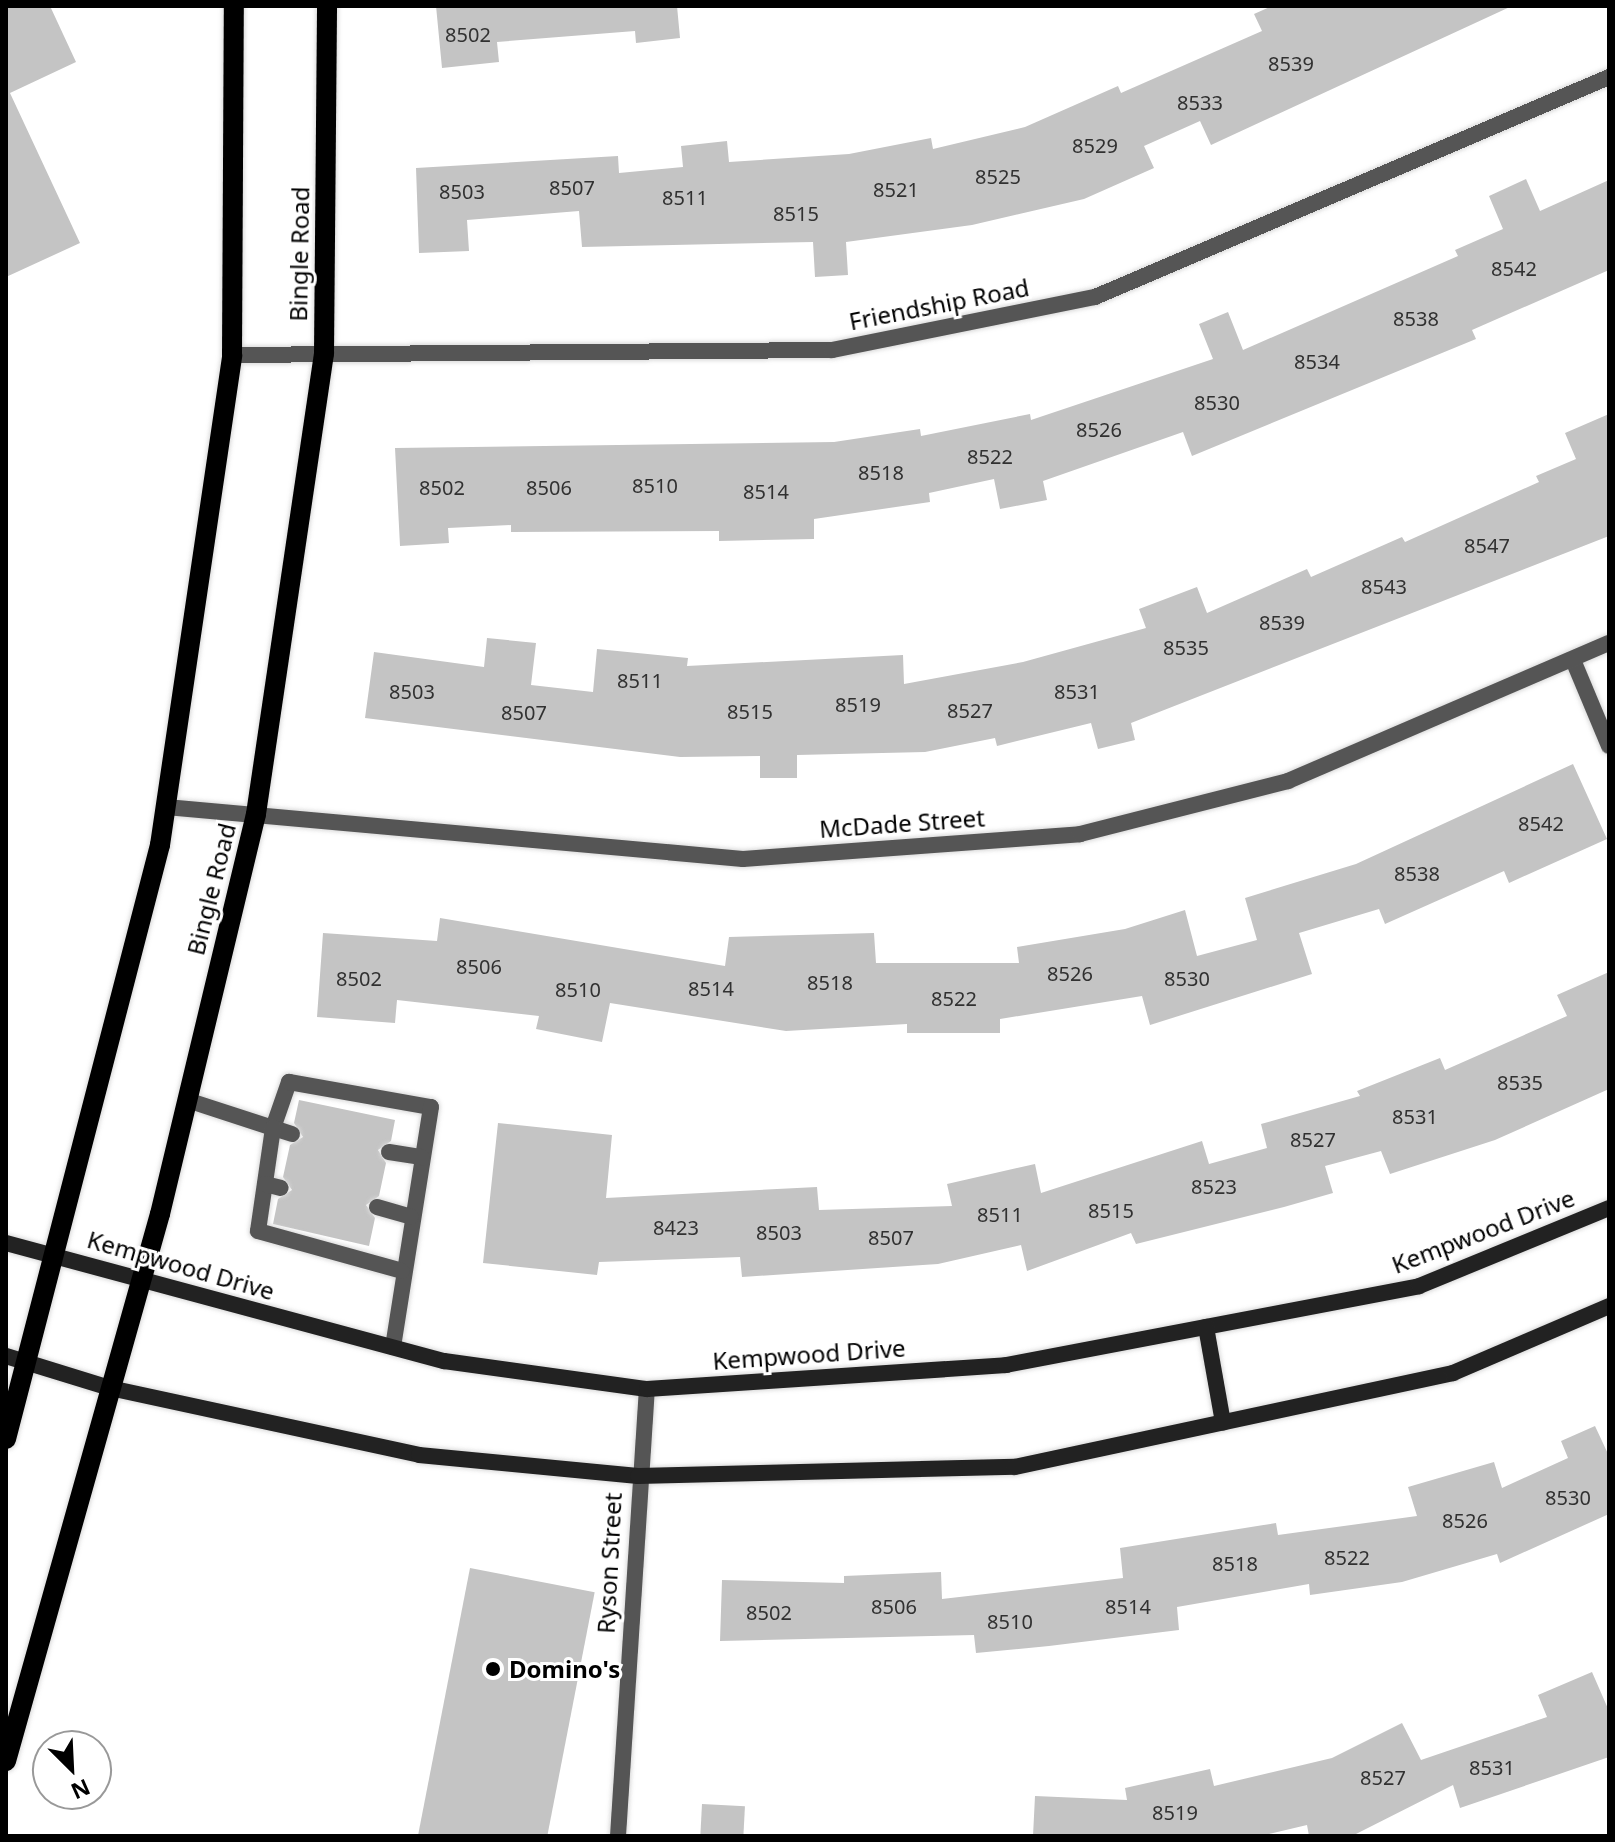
<!DOCTYPE html>
<style>
body{margin:0}
#map{position:relative;width:1615px;height:1842px;overflow:hidden;background:#fff;font-family:"Noto Sans",sans-serif}
div>[style]{position:absolute}
.building>*{inset:0;background:#c4c4c4;transform-origin:0 0}
.roads{filter:drop-shadow(0 0 2px #dbdbdb) drop-shadow(0 0 2px #dbdbdb)}
.service>*{height:16px;margin:-8px;padding:0 8px;transform-origin:8px;border-radius:8px;background:#555}
.minor>*{height:16px;margin:-8px;padding:0 8px;transform-origin:8px;border-radius:8px;background:#555}
.secondary>*{height:16px;margin:-8px;padding:0 8px;transform-origin:8px;border-radius:8px;background:#222}
.primary>*{height:20px;margin:-10px;padding:0 10px;transform-origin:10px;border-radius:10px;background:#000}
.dots>*{width:22px;height:22px;translate:-50% -50%;box-sizing:border-box;border:4px solid #fff;border-radius:50%}
span{translate:-50% -50%;white-space:nowrap;text-align:center;line-height:1.15;-webkit-text-stroke:6px #fff;paint-order:stroke}
.number-label{font-size:20px;color:#313131}
.number-label span{-webkit-text-stroke-width:0}
.street-label{font-size:24px;color:#000}
.poi-label{font-size:24px;color:#000;font-weight:700}
.left{translate:0 -50%;text-align:left}
.frame{position:absolute;inset:0;border:8px solid #000;pointer-events:none}
.north{position:absolute;left:32px;top:1730px;width:80px;height:80px;box-sizing:border-box;background:#fff;border:2px solid #999;border-radius:50%;rotate:156deg;font-size:22px;font-weight:700;line-height:32px;text-align:center;color:#000}
.north::after{content:'';display:block;margin:auto;width:28px;height:36px;background:#000;clip-path:polygon(50% 0,100% 100%,50% 72%,0 100%)}
</style>
<div id="map">
<div class="building">
<div style="clip-path:polygon(6px 6px,50px 6px,76px 62px,10px 93px,80px 243px,6px 277px)"></div>
<div style="clip-path:polygon(436px 6px,677px 6px,680px 38px,636px 43px,635px 31px,497px 42px,499px 62px,442px 68px)"></div>
<div style="clip-path:polygon(1272px 6px,1512px 6px,1211px 145px,1200px 121px,1144px 146px,1154px 168px,1084px 199px,972px 225px,846px 242px,848px 275px,815px 277px,813px 242px,582px 247px,579px 211px,467px 220px,469px 251px,419px 253px,416px 168px,618px 156px,619px 173px,683px 167px,681px 146px,727px 141px,729px 162px,849px 154px,931px 138px,933px 149px,1025px 127px,1118px 86px,1121px 93px,1262px 31px,1254px 14px)"></div>
<div style="clip-path:polygon(1526px 179px,1540px 211px,1609px 180px,1609px 270px,1472px 330px,1476px 339px,1192px 456px,1183px 432px,1043px 481px,1047px 500px,1000px 509px,994px 479px,929px 493px,930px 502px,814px 519px,814px 539px,719px 541px,719px 531px,511px 532px,511px 525px,448px 528px,449px 543px,400px 546px,395px 448px,834px 442px,920px 429px,921px 436px,1030px 414px,1031px 420px,1213px 359px,1199px 324px,1228px 312px,1243px 350px,1458px 256px,1455px 250px,1503px 229px,1489px 196px)"></div>
<div style="clip-path:polygon(1609px 414px,1609px 536px,1131px 723px,1135px 740px,1098px 749px,1091px 723px,997px 746px,995px 738px,925px 752px,797px 755px,797px 778px,760px 778px,760px 756px,680px 757px,365px 718px,374px 652px,484px 667px,487px 638px,536px 643px,531px 685px,593px 692px,597px 649px,688px 658px,687px 666px,903px 655px,904px 684px,1023px 662px,1146px 628px,1139px 609px,1197px 587px,1207px 613px,1307px 569px,1311px 577px,1402px 537px,1405px 542px,1539px 482px,1536px 476px,1576px 459px,1565px 433px)"></div>
<div style="clip-path:polygon(1573px 764px,1607px 839px,1509px 883px,1504px 871px,1385px 924px,1379px 909px,1299px 933px,1312px 974px,1150px 1025px,1142px 996px,1000px 1019px,1000px 1033px,907px 1033px,907px 1024px,786px 1031px,610px 1003px,602px 1042px,536px 1029px,539px 1016px,397px 1000px,395px 1023px,317px 1017px,323px 933px,437px 941px,440px 918px,725px 966px,729px 937px,874px 933px,876px 963px,1019px 963px,1017px 947px,1125px 929px,1185px 910px,1197px 956px,1257px 940px,1245px 898px,1356px 864px)"></div>
<div style="clip-path:polygon(1609px 972px,1609px 1089px,1495px 1140px,1390px 1174px,1381px 1151px,1325px 1166px,1333px 1193px,1284px 1207px,1136px 1244px,1131px 1233px,1027px 1271px,1021px 1245px,938px 1264px,742px 1277px,740px 1257px,599px 1262px,597px 1275px,483px 1263px,498px 1123px,612px 1135px,606px 1198px,817px 1187px,819px 1210px,952px 1206px,947px 1184px,1035px 1164px,1041px 1193px,1202px 1141px,1209px 1164px,1267px 1148px,1261px 1124px,1360px 1096px,1357px 1091px,1440px 1058px,1445px 1070px,1567px 1016px,1557px 995px)"></div>
<div style="clip-path:polygon(299px 1100px,395px 1120px,391px 1141px,378px 1150px,386px 1163px,379px 1196px,366px 1205px,375px 1218px,369px 1246px,273px 1224px,278px 1199px,292px 1190px,283px 1177px,290px 1145px,303px 1137px,294px 1123px)"></div>
<div style="clip-path:polygon(1595px 1426px,1609px 1456px,1609px 1514px,1500px 1563px,1497px 1554px,1402px 1582px,1310px 1595px,1309px 1584px,1177px 1607px,1179px 1630px,1049px 1646px,976px 1653px,974px 1635px,720px 1641px,722px 1580px,844px 1583px,844px 1576px,941px 1572px,942px 1599px,1123px 1578px,1120px 1548px,1276px 1523px,1278px 1535px,1417px 1516px,1408px 1487px,1494px 1462px,1502px 1488px,1568px 1458px,1561px 1441px)"></div>
<div style="left:470px;top:1568px;width:127px;height:273px;rotate:11deg"></div>
<div style="clip-path:polygon(1592px 1672px,1609px 1711px,1609px 1757px,1460px 1808px,1453px 1785px,1352px 1836px,1309px 1836px,1307px 1825px,1261px 1836px,1033px 1836px,1035px 1796px,1127px 1800px,1125px 1788px,1210px 1769px,1214px 1786px,1332px 1758px,1402px 1723px,1421px 1760px,1547px 1717px,1538px 1695px)"></div>
<div style="left:702px;top:1804px;width:43px;height:32px;rotate:3deg"></div>
</div>
<div class="roads">
<div class="service">
<div style="left:187px;top:1100px;width:90px;rotate:18deg"></div>
<div style="left:273px;top:1128px;width:49px;rotate:-70.8deg"></div>
<div style="left:289px;top:1082px;width:144px;rotate:10deg"></div>
<div style="left:431px;top:1107px;width:243px;rotate:99deg"></div>
<div style="left:292px;top:1134px;width:20px;rotate:-162deg"></div>
<div style="left:273px;top:1128px;width:104px;rotate:98.3deg"></div>
<div style="left:258px;top:1231px;width:149px;rotate:15.5deg"></div>
<div style="left:389px;top:1152px;width:33px;rotate:9deg"></div>
<div style="left:265px;top:1184px;width:16px;rotate:14deg"></div>
<div style="left:377px;top:1207px;width:35px;rotate:16deg"></div>
</div>
<div class="minor">
<div style="left:232px;top:355px;width:600px;rotate:-0.48deg"></div>
<div style="left:832px;top:350px;width:268px;rotate:-11.4deg"></div>
<div style="left:1095px;top:297px;width:559px;rotate:-23.17deg"></div>
<div style="left:1573px;top:660px;width:93px;rotate:67.3deg"></div>
<div style="left:166px;top:807px;width:579px;rotate:5.15deg"></div>
<div style="left:743px;top:859px;width:338px;rotate:-4.2deg"></div>
<div style="left:1080px;top:834px;width:215px;rotate:-14.3deg"></div>
<div style="left:1288px;top:781px;width:349px;rotate:-23.3deg"></div>
<div style="left:618px;top:1836px;width:448px;rotate:-86.3deg"></div>
</div>
<div class="secondary">
<div style="left:6px;top:1243px;width:454px;rotate:15.1deg"></div>
<div style="left:444px;top:1361px;width:205px;rotate:7.9deg"></div>
<div style="left:647px;top:1389px;width:360px;rotate:-3.8deg"></div>
<div style="left:1006px;top:1365px;width:420px;rotate:-10.8deg"></div>
<div style="left:1419px;top:1286px;width:205px;rotate:-22.3deg"></div>
<div style="left:1206px;top:1327px;width:97px;rotate:79.9deg"></div>
<div style="left:6px;top:1356px;width:109px;rotate:17.1deg"></div>
<div style="left:110px;top:1388px;width:316px;rotate:12.2deg"></div>
<div style="left:419px;top:1455px;width:220px;rotate:5.5deg"></div>
<div style="left:638px;top:1476px;width:377px;rotate:-1.4deg"></div>
<div style="left:1015px;top:1467px;width:448px;rotate:-12.1deg"></div>
<div style="left:1453px;top:1373px;width:170px;rotate:-23.2deg"></div>
</div>
<div class="primary">
<div style="left:6px;top:1439px;width:614px;rotate:-75.47deg"></div>
<div style="left:160px;top:845px;width:495px;rotate:-81.6deg"></div>
<div style="left:232px;top:355px;width:349px;rotate:-89.7deg"></div>
<div style="left:6px;top:1761px;width:568px;rotate:-74.28deg"></div>
<div style="left:160px;top:1214px;width:411px;rotate:-76.5deg"></div>
<div style="left:256px;top:814px;width:465px;rotate:-81.6deg"></div>
<div style="left:324px;top:354px;width:348px;rotate:-89.5deg"></div>
</div>
</div>
<div class="dots">
<div style="left:493px;top:1669px;background:#000"></div>
</div>
<div class="number-label">
<span style="left:468px;top:34px">8502</span>
<span style="left:1291px;top:63px">8539</span>
<span style="left:1200px;top:102px">8533</span>
<span style="left:1095px;top:145px">8529</span>
<span style="left:998px;top:176px">8525</span>
<span style="left:572px;top:187px">8507</span>
<span style="left:896px;top:189px">8521</span>
<span style="left:462px;top:191px">8503</span>
<span style="left:685px;top:197px">8511</span>
<span style="left:796px;top:213px">8515</span>
<span style="left:1514px;top:268px">8542</span>
<span style="left:1416px;top:318px">8538</span>
<span style="left:1317px;top:361px">8534</span>
<span style="left:1217px;top:402px">8530</span>
<span style="left:1099px;top:429px">8526</span>
<span style="left:990px;top:456px">8522</span>
<span style="left:881px;top:472px">8518</span>
<span style="left:655px;top:485px">8510</span>
<span style="left:442px;top:487px">8502</span>
<span style="left:549px;top:487px">8506</span>
<span style="left:766px;top:491px">8514</span>
<span style="left:1487px;top:545px">8547</span>
<span style="left:1384px;top:586px">8543</span>
<span style="left:1282px;top:622px">8539</span>
<span style="left:1186px;top:647px">8535</span>
<span style="left:640px;top:680px">8511</span>
<span style="left:412px;top:691px">8503</span>
<span style="left:1077px;top:691px">8531</span>
<span style="left:858px;top:704px">8519</span>
<span style="left:970px;top:710px">8527</span>
<span style="left:750px;top:711px">8515</span>
<span style="left:524px;top:712px">8507</span>
<span style="left:1541px;top:823px">8542</span>
<span style="left:1417px;top:873px">8538</span>
<span style="left:479px;top:966px">8506</span>
<span style="left:1070px;top:973px">8526</span>
<span style="left:359px;top:978px">8502</span>
<span style="left:1187px;top:978px">8530</span>
<span style="left:830px;top:982px">8518</span>
<span style="left:711px;top:988px">8514</span>
<span style="left:578px;top:989px">8510</span>
<span style="left:954px;top:998px">8522</span>
<span style="left:1520px;top:1082px">8535</span>
<span style="left:1415px;top:1116px">8531</span>
<span style="left:1313px;top:1139px">8527</span>
<span style="left:1214px;top:1186px">8523</span>
<span style="left:1111px;top:1210px">8515</span>
<span style="left:1000px;top:1214px">8511</span>
<span style="left:676px;top:1227px">8423</span>
<span style="left:779px;top:1232px">8503</span>
<span style="left:891px;top:1237px">8507</span>
<span style="left:1568px;top:1497px">8530</span>
<span style="left:1465px;top:1520px">8526</span>
<span style="left:1347px;top:1557px">8522</span>
<span style="left:1235px;top:1563px">8518</span>
<span style="left:894px;top:1606px">8506</span>
<span style="left:1128px;top:1606px">8514</span>
<span style="left:769px;top:1612px">8502</span>
<span style="left:1010px;top:1621px">8510</span>
<span style="left:1492px;top:1767px">8531</span>
<span style="left:1383px;top:1777px">8527</span>
<span style="left:1175px;top:1812px">8519</span>
</div>
<div class="street-label">
<span style="left:299px;top:254px;rotate:-89deg">Bingle Road</span>
<span style="left:939px;top:304px;rotate:-11deg">Friendship Road</span>
<span style="left:902px;top:823px;rotate:-4deg">McDade Street</span>
<span style="left:211px;top:889px;rotate:-76deg">Bingle Road</span>
<span style="left:1483px;top:1231px;rotate:-21deg">Kempwood Drive</span>
<span style="left:181px;top:1265px;rotate:16deg">Kempwood Drive</span>
<span style="left:809px;top:1354px;rotate:-4deg">Kempwood Drive</span>
<span style="left:609px;top:1563px;rotate:-87deg">Ryson Street</span>
</div>
<div class="poi-label">
<span class="left" style="left:509px;top:1669px">Domino's</span>
</div>
<div class="frame"></div>
<div class="north">N</div>
</div>
